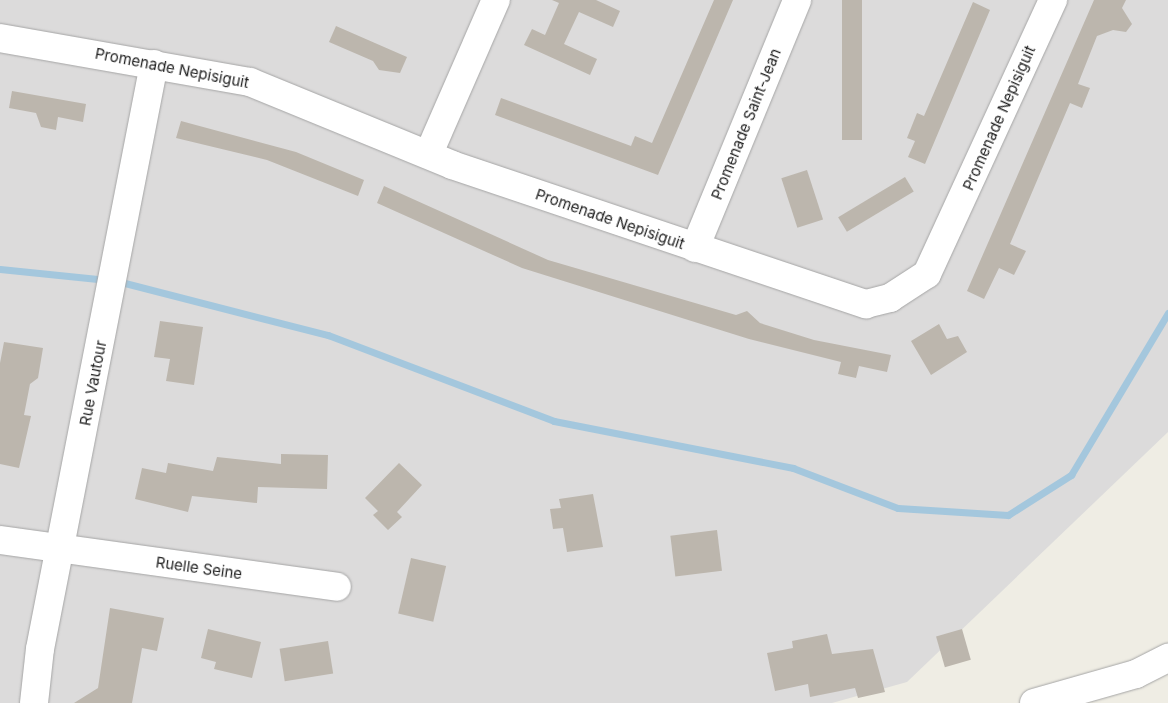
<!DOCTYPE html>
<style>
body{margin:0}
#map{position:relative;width:1168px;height:703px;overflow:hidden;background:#efede4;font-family:Inter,sans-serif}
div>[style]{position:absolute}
.residential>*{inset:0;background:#dcdbdb}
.stream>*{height:7px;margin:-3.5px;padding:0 3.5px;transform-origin:3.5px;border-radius:3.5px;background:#a4c7dd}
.building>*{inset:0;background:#bcb6ad;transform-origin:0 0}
.roads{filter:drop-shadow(0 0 1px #a5a5a5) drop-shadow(0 0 1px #a5a5a5)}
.minor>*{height:28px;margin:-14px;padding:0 14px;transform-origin:14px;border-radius:14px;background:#fff}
span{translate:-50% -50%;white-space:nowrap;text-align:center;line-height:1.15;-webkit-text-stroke:4px #fff;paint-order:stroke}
.street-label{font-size:15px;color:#1e1e1e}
</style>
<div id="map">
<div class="residential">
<div style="clip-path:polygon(0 0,1168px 0,1168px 432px,907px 682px,832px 703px,0 703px)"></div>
</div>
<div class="stream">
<div style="left:0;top:269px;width:108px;rotate:5.9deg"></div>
<div style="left:117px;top:281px;width:218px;rotate:14.4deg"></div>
<div style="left:328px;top:335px;width:242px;rotate:20.8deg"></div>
<div style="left:554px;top:421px;width:244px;rotate:11.1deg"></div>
<div style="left:793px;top:468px;width:112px;rotate:20.9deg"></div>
<div style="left:898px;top:508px;width:110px;rotate:3.6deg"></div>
<div style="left:1008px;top:515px;width:75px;rotate:-32.4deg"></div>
<div style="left:1071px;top:475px;width:189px;rotate:-59.1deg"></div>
</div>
<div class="building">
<div style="clip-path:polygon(552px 0,596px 0,620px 11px,613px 27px,579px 12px,564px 44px,597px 59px,590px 75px,524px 45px,532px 29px,545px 35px,559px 3px)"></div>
<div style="clip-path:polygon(714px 0,733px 0,658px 175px,495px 115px,501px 98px,631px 146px,635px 136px,652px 143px)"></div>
<div style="left:842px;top:0;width:20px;height:140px"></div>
<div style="clip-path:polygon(1094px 0,1126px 0,1122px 8px,1132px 24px,1126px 32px,1113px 30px,1097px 36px,1078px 84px,1090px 88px,1082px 108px,1070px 103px,1010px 244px,1026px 251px,1014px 275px,999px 268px,984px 299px,967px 291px)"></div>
<div style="clip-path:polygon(973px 2px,990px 10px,925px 164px,908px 157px,915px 141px,907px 138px,917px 113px,924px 116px)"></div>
<div style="clip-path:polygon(336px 26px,407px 57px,400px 73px,379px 70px,373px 61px,329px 42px)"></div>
<div style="clip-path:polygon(12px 91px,86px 104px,83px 122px,58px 117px,56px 130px,41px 127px,36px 113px,9px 108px)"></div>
<div style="clip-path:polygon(181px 121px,296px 152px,364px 180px,358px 196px,267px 160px,176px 138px)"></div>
<div style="left:807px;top:170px;width:52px;height:27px;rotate:72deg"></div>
<div style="left:905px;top:177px;width:17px;height:78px;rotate:59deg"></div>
<div style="clip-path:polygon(384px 186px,548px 260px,736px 315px,747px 311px,760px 323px,814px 340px,891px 355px,887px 372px,859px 366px,856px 378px,838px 374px,841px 362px,749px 339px,522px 268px,377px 203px)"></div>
<div style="clip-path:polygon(160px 321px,203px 327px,194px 385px,166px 381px,170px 359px,154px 357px)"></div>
<div style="clip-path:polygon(939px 324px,947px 339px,958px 336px,967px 352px,931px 375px,911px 341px)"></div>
<div style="clip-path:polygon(4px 342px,43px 348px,38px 378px,30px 384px,24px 415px,31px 416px,19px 468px,0 464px,0 363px)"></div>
<div style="clip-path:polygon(281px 454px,328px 455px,327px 489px,258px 487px,257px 503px,192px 496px,188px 512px,135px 499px,142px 468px,166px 473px,168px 463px,213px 471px,217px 457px,281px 464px)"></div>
<div style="clip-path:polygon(399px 463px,422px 485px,397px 512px,402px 517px,388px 530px,373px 515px,378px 511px,365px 498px)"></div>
<div style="clip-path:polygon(593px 494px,603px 547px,567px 552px,563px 528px,553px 529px,550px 509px,561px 508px,559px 499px)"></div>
<div style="left:717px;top:530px;width:41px;height:47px;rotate:83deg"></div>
<div style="left:411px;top:558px;width:36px;height:57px;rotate:13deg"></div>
<div style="clip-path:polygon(110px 608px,164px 618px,157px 651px,142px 648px,132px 703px,74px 703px,98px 688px)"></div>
<div style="clip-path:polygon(208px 629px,261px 642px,252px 678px,214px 669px,216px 662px,201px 658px)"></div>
<div style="left:962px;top:629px;width:32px;height:27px;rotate:74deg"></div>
<div style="clip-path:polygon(827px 634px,832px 654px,873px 649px,885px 692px,858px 698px,855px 688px,810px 697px,808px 684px,775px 691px,767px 653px,793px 648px,792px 641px)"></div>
<div style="left:328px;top:641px;width:33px;height:49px;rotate:81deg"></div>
</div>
<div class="roads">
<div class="minor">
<div style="left:0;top:38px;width:254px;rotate:10deg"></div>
<div style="left:250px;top:82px;width:218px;rotate:22.3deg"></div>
<div style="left:452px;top:165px;width:437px;rotate:18.6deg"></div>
<div style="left:866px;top:304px;width:25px;rotate:-14deg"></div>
<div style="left:890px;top:298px;width:44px;rotate:-33deg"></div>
<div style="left:927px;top:274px;width:302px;rotate:-65.3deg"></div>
<div style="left:429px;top:153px;width:167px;rotate:-66.4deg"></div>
<div style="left:695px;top:248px;width:268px;rotate:-67.6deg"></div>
<div style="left:0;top:540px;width:340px;rotate:7.9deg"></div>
<div style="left:34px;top:703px;width:54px;rotate:-83.7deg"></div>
<div style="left:40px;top:649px;width:596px;rotate:-78.97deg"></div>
<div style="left:1034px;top:703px;width:106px;rotate:-15.9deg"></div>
<div style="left:1136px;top:674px;width:36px;rotate:-27deg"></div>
</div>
</div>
<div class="street-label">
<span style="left:172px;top:68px;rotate:11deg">Promenade Nepisiguit</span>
<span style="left:999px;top:118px;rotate:-66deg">Promenade Nepisiguit</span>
<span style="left:746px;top:124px;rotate:-68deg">Promenade Saint-Jean</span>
<span style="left:610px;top:219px;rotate:19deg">Promenade Nepisiguit</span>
<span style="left:93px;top:383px;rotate:-79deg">Rue Vautour</span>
<span style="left:199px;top:568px;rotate:8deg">Ruelle Seine</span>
</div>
</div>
